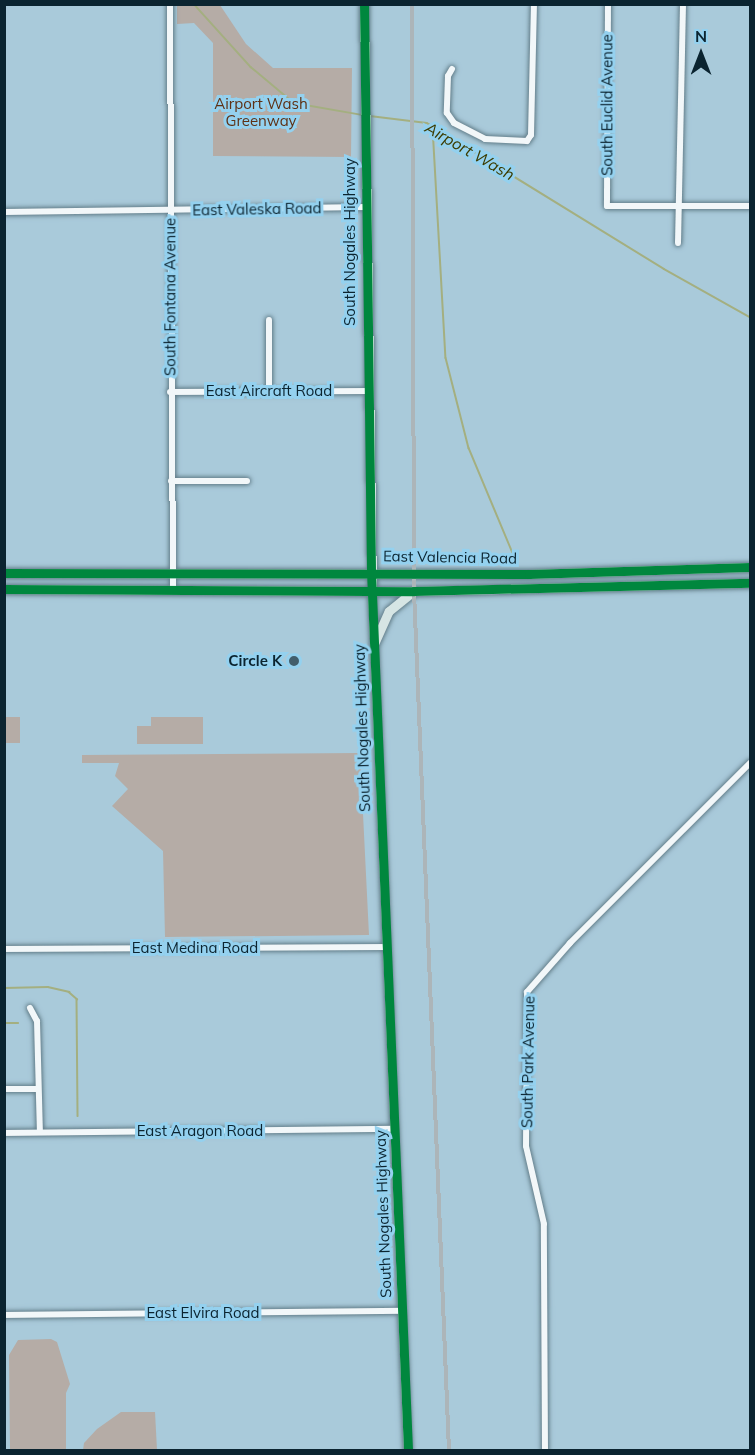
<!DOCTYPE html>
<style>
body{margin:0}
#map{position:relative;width:755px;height:1455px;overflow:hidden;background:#a9cada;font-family:Mulish,sans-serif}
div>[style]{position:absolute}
.green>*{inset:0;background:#b5aca6;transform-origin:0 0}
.stream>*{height:1.5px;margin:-0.75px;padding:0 0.75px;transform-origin:0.75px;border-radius:0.75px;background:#a4af80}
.roads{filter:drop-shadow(0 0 2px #637e8a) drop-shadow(0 0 2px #637e8a)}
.street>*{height:6px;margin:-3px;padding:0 3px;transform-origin:3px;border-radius:3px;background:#f2f7f9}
.secondary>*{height:8px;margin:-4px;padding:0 4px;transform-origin:4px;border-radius:4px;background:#e4eeef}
.primary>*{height:9px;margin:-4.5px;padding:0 4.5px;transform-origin:4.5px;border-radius:4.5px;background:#d6e5e4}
.rail>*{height:4px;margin-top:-2px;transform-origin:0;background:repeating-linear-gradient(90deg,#94d1ef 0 4.5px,#acb5b9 0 9px);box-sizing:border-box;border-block:2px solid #acb5b9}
.cycleway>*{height:9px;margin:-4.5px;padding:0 4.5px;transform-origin:4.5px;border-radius:4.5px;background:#00873e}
.dots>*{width:16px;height:16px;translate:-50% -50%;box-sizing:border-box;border:3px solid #94d1ef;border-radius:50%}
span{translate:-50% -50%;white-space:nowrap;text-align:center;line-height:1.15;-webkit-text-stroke:6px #94d1ef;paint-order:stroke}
.park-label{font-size:15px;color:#5e3115}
.street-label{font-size:15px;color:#0b2430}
.poi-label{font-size:15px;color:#0b2430;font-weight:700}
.right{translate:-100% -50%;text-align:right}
.water-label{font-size:16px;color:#3b3b00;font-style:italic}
.frame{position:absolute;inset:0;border:6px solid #0b2430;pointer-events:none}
.north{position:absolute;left:671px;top:24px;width:60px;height:60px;-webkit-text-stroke:4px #94d1ef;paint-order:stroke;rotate:0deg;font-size:16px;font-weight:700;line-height:24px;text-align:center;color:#0b2430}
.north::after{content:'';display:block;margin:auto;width:21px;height:27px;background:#0b2430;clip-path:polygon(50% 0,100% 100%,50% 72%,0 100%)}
</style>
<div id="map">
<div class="green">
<div style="clip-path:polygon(177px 5px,220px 5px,246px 44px,273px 68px,352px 68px,351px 157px,213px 156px,213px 43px,194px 23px,177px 24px)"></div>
<div style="left:4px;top:717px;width:16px;height:26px"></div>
<div style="clip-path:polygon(151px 717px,203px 717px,203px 744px,137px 744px,137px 726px,151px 726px)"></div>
<div style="clip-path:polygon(360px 753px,369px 935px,165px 937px,163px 851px,112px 806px,128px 789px,115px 776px,119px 763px,82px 763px,82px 755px)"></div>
<div style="clip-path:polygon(51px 1339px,57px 1342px,70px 1384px,66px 1393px,66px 1450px,10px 1450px,9px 1355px,18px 1340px)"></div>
<div style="clip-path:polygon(121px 1412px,155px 1412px,157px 1450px,83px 1450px,84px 1443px,97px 1429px)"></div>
</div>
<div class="stream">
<div style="left:194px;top:4px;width:85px;rotate:47.9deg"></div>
<div style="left:251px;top:67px;width:56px;rotate:39.9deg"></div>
<div style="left:294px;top:103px;width:70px;rotate:9.9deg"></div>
<div style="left:370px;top:116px;width:57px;rotate:7deg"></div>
<div style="left:427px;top:123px;width:278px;rotate:31.6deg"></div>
<div style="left:664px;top:269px;width:98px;rotate:29.2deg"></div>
<div style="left:433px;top:127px;width:231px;rotate:86.8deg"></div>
<div style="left:446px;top:358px;width:93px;rotate:75.7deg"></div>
<div style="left:469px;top:448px;width:125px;rotate:67.3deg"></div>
<div style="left:4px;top:988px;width:44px;rotate:-1.3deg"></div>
<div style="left:48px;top:987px;width:22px;rotate:13deg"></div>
<div style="left:69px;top:992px;width:11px;rotate:41deg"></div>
<div style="left:77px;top:999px;width:117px;rotate:89.5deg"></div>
<div style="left:4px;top:1023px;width:14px"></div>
</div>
<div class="roads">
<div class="street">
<div style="left:170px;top:4px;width:585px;rotate:89.71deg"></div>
<div style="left:608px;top:4px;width:202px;rotate:90.3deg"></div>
<div style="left:607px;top:206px;width:143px"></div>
<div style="left:452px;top:69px;width:8px;rotate:120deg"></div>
<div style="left:448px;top:76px;width:37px;rotate:92deg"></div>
<div style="left:447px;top:113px;width:12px;rotate:55deg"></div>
<div style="left:454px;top:123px;width:35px;rotate:27deg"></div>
<div style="left:485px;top:139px;width:42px;rotate:2.7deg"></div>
<div style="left:527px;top:141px;width:7px;rotate:-56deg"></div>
<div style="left:531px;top:135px;width:131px;rotate:-88.7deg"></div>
<div style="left:4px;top:212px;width:362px;rotate:-0.8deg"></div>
<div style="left:678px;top:243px;width:239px;rotate:-88.8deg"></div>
<div style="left:269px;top:320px;width:72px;rotate:90deg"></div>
<div style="left:170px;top:392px;width:197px;rotate:-0.3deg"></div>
<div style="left:171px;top:481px;width:76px"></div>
<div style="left:4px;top:949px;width:382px;rotate:-0.3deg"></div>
<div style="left:30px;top:1008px;width:15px;rotate:62deg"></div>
<div style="left:37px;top:1021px;width:111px;rotate:88.5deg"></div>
<div style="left:4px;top:1089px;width:34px"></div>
<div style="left:4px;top:1133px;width:391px;rotate:-0.6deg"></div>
<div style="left:4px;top:1315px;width:398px;rotate:-0.6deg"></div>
<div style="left:545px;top:1450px;width:226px;rotate:-90.3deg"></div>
<div style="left:544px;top:1224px;width:80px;rotate:-103deg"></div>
<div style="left:526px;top:1146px;width:154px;rotate:-89.6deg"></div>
<div style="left:527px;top:992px;width:65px;rotate:-48.7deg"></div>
<div style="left:570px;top:943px;width:255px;rotate:-45deg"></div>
</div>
<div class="secondary">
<div style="left:372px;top:591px;width:860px;rotate:87.6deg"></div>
</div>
<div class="primary">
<div style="left:364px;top:4px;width:587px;rotate:89.22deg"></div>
<div style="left:4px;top:573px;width:525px;rotate:0.11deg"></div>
<div style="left:529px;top:574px;width:221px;rotate:-1.8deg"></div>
<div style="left:4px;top:589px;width:410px;rotate:0.3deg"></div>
<div style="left:414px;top:591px;width:336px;rotate:-1.4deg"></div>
<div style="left:374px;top:644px;width:36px;rotate:-66deg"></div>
<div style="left:389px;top:611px;width:32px;rotate:-39deg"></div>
</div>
</div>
<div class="rail">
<div style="left:412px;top:4px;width:587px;rotate:89.8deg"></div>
<div style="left:414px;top:591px;width:860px;rotate:87.67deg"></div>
</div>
<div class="cycleway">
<div style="left:364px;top:4px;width:567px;rotate:89.29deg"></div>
<div style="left:371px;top:571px;width:880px;rotate:87.59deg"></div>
<div style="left:4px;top:573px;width:525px;rotate:0.11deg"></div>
<div style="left:529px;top:574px;width:221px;rotate:-1.8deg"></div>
<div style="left:4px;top:589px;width:410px;rotate:0.3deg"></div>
<div style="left:414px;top:591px;width:336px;rotate:-1.4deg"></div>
</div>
<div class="dots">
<div style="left:294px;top:661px;background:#425e6c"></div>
</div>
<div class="park-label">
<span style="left:261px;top:112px">Airport Wash<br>Greenway</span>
</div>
<div class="street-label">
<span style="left:607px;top:105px;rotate:-90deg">South Euclid Avenue</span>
<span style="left:257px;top:209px;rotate:-1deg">East Valeska Road</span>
<span style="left:350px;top:242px;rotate:-90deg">South Nogales Highway</span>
<span style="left:170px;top:297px;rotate:-90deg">South Fontana Avenue</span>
<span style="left:269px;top:391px">East Aircraft Road</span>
<span style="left:450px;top:557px;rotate:1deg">East Valencia Road</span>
<span style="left:362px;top:728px;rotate:-92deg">South Nogales Highway</span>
<span style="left:195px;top:948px">East Medina Road</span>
<span style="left:528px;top:1062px;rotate:-89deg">South Park Avenue</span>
<span style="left:200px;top:1131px">East Aragon Road</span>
<span style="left:383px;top:1214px;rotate:-92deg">South Nogales Highway</span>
<span style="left:203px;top:1313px">East Elvira Road</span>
</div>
<div class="poi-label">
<span class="right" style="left:282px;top:661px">Circle K</span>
</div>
<div class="water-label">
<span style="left:470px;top:151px;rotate:30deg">Airport Wash</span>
</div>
<div class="frame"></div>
<div class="north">N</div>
</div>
